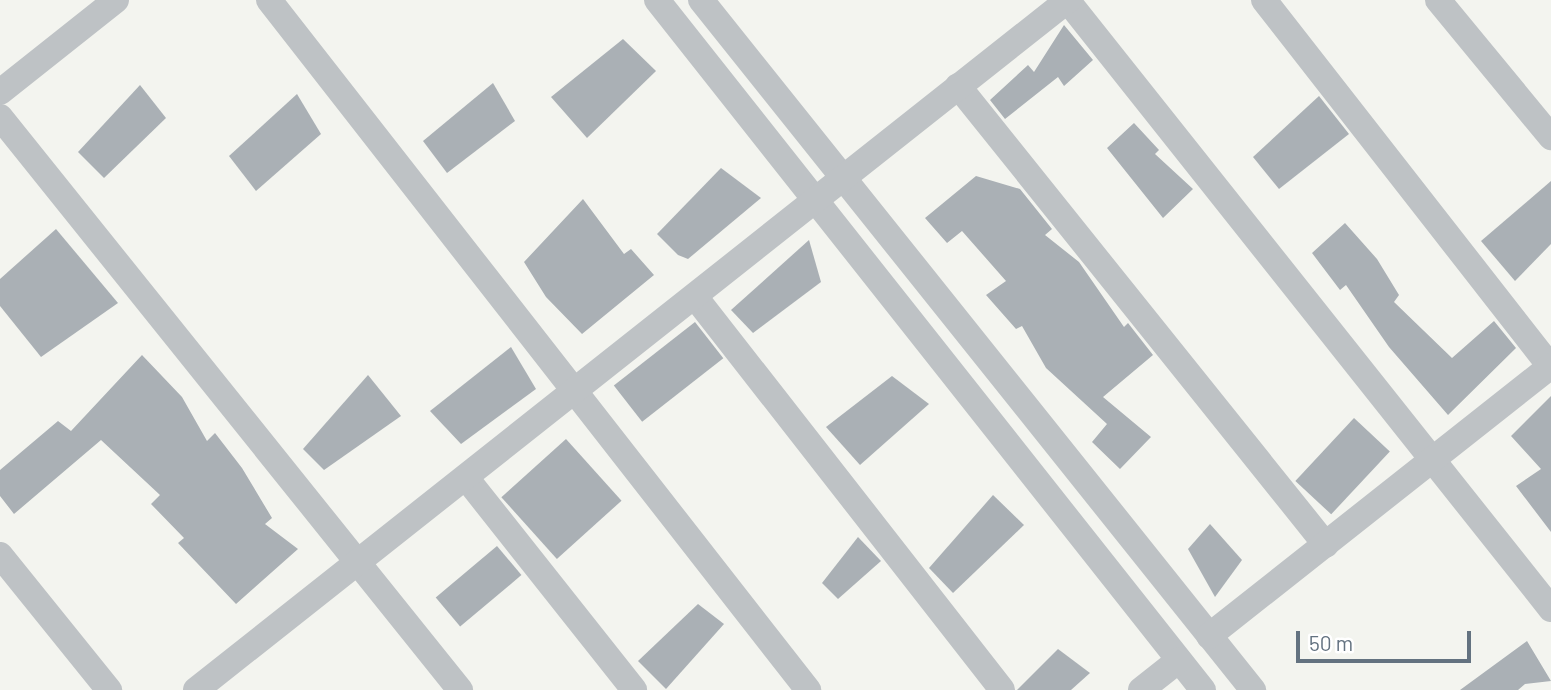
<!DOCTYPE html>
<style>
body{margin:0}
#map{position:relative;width:1551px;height:690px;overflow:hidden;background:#f3f4ef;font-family:Barlow,sans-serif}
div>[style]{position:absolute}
.building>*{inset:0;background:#aab0b5;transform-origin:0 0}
.minor>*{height:26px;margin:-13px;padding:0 13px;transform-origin:13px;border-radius:13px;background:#bec2c5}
span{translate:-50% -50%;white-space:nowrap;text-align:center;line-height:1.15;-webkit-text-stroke:7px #fff;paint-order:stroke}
.scale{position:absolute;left:1296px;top:631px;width:175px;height:32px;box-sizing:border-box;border:4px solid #637280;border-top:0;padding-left:9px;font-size:21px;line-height:24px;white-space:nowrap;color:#637280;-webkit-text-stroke:5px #fff;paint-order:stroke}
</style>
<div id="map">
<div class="building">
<div style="clip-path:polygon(1064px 25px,1093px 60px,1064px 86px,1058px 77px,1005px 119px,990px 100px,1028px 65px,1034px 72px)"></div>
<div style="clip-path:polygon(623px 39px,656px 71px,587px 138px,551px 97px)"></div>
<div style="clip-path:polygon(493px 83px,515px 121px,447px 173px,423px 141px)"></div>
<div style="clip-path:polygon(140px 85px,166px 118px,104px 178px,78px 152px)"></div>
<div style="clip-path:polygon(297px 94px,321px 134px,256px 191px,229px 156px)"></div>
<div style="clip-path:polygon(1319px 96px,1349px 134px,1279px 189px,1253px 157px)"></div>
<div style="clip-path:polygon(1134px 123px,1159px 150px,1155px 154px,1193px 189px,1163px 218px,1107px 148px)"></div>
<div style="clip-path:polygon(721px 168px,761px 198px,688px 259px,678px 255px,657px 234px)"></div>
<div style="clip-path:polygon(976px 176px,1020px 189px,1052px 229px,1045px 235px,1079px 262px,1124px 327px,1128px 323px,1153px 355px,1103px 397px,1151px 437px,1120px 469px,1092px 442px,1107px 424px,1046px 368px,1022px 326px,1016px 329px,986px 295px,1006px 281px,962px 231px,947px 243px,925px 218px)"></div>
<div style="clip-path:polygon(1551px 181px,1551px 244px,1515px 281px,1481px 241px)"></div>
<div style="clip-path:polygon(583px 199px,624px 254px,631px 249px,654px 275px,582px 334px,546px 297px,524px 262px)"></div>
<div style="clip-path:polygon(1345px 223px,1377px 259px,1399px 295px,1394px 302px,1452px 358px,1494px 321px,1516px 348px,1448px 415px,1389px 347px,1346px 285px,1340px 290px,1312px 253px)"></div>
<div style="clip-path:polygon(56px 229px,118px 303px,41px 357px,0 306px,0 279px)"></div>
<div style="clip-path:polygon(809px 240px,821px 282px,753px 333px,731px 310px)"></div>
<div style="left:695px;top:322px;width:46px;height:103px;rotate:52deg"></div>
<div style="clip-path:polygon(511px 347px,536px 389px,461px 444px,430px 411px)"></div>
<div style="clip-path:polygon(142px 355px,182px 397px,207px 441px,215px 433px,242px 468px,272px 518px,265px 524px,298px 549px,236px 604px,178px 543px,184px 538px,151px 504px,160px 495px,101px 440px,14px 514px,0 496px,0 470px,58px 421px,71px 431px)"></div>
<div style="clip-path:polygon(368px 375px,401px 416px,324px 470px,303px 449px)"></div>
<div style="clip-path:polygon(892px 376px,929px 404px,860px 465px,826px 427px)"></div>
<div style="clip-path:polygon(1551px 396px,1551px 532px,1516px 486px,1541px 469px,1511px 436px)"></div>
<div style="left:1354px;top:418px;width:49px;height:86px;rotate:43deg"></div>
<div style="left:566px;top:439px;width:83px;height:87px;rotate:48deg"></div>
<div style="clip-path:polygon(993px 495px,1024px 525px,953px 593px,929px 568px)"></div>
<div style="clip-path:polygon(1210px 524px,1242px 560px,1215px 597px,1188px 549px)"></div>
<div style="clip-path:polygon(858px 537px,881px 561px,838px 599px,822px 583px)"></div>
<div style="left:497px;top:546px;width:38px;height:80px;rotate:50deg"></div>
<div style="clip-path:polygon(698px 604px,724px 624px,666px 689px,638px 661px)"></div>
<div style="clip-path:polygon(1527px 641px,1551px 681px,1525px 684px,1518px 690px,1460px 690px)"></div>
<div style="clip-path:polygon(1058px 649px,1090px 673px,1071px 690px,1017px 690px)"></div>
</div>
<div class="minor">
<div style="left:269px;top:0;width:876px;rotate:52deg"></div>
<div style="left:657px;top:0;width:880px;rotate:51.65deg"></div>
<div style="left:701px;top:0;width:884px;rotate:51.34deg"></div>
<div style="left:1067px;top:0;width:778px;rotate:51.52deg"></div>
<div style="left:1264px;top:0;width:467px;rotate:52deg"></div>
<div style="left:1438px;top:0;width:178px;rotate:50.5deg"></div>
<div style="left:958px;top:86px;width:588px;rotate:51.28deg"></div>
<div style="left:0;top:92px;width:148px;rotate:-38.4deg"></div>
<div style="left:0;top:117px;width:735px;rotate:51.24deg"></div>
<div style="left:696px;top:298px;width:497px;rotate:52deg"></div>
<div style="left:467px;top:479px;width:269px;rotate:51.6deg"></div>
<div style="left:0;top:555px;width:174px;rotate:51.1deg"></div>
<div style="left:1209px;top:636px;width:436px;rotate:-38.3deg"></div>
<div style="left:196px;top:690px;width:1112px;rotate:-38.35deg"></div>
<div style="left:1141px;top:690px;width:48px;rotate:-38.3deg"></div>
</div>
<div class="scale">50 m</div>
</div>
